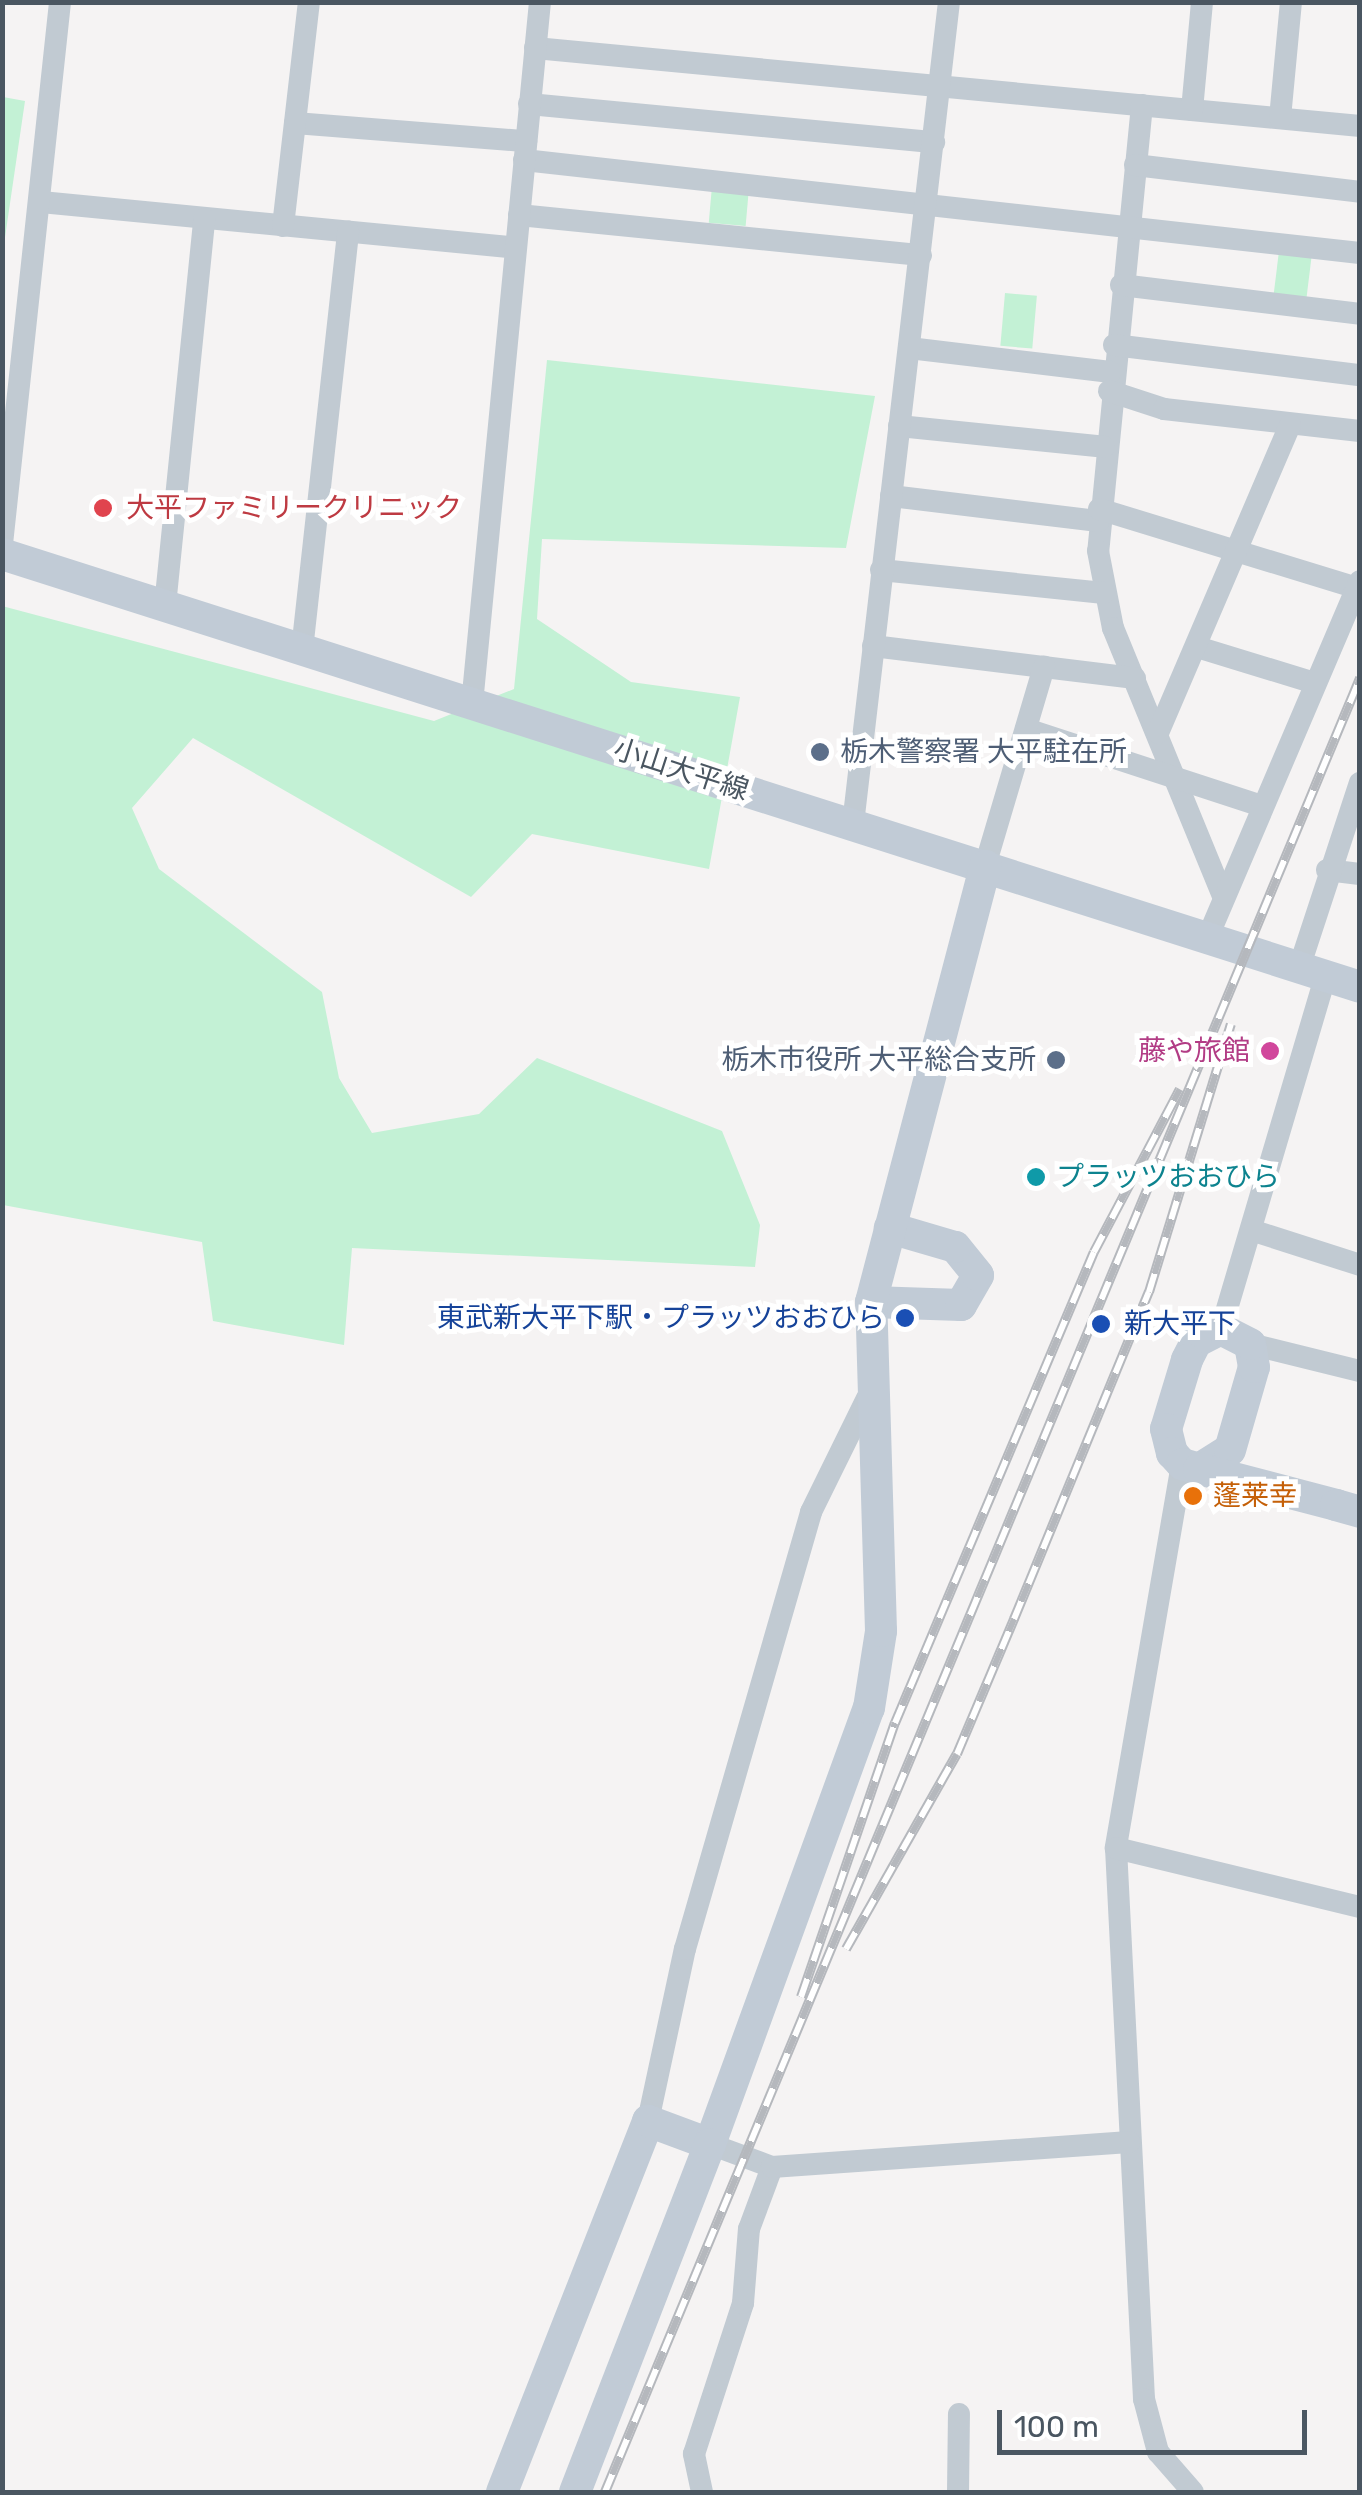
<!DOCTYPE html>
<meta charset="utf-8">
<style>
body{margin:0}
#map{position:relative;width:1362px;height:2495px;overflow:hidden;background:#f5f3f3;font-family:Rubik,"Noto Sans JP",sans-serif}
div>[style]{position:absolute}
.green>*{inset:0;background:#c3f1d5;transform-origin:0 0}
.street>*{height:22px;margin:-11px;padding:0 11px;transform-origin:11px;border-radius:11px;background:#c1cad2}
.secondary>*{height:32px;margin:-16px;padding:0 16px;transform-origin:16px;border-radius:16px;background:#c1cbd6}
.rail>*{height:10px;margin-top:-5px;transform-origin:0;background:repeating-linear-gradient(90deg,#fff 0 19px,#b5b8bd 0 38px);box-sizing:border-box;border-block:2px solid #b5b8bd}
.dots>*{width:28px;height:28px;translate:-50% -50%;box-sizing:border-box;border:5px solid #fff;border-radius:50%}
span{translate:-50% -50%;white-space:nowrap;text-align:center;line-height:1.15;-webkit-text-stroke:10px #fff;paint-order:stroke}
.health-label{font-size:28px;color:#be3a42}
.left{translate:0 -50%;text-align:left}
.service-label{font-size:28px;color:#4e5e75}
.right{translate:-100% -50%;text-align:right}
.street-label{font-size:28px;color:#4a5661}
.hotel-label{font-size:28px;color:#b23c85}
.culture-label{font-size:28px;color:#0d838f}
.transit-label{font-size:28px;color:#164399}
.food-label{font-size:28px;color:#c56008}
.frame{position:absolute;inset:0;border:5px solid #4a5661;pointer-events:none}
.scale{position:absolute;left:997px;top:2410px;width:310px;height:45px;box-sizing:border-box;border:5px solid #4a5661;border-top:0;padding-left:12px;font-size:30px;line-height:35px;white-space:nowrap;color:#4a5661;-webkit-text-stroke:8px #fff;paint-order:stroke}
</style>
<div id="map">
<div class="green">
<div style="clip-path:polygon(3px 97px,25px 101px,3px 251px,2px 97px)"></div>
<div style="left:712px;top:186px;width:37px;height:37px;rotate:5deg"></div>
<div style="left:1279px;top:251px;width:33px;height:45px;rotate:7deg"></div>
<div style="left:1005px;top:293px;width:32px;height:53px;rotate:5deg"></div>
<div style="clip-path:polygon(547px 360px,875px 396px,846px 548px,542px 539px,537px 619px,631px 682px,740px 697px,709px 869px,532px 834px,471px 897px,193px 738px,132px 808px,159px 869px,322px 992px,339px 1078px,372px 1133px,479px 1114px,537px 1058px,722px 1131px,760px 1225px,755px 1267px,352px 1248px,344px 1345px,213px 1321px,202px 1242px,3px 1205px,2px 606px,434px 721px,514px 689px)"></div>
</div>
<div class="street">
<div style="left:535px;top:48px;width:829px;rotate:5.4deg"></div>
<div style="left:529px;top:104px;width:407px;rotate:5.4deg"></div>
<div style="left:1142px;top:105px;width:448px;rotate:95.6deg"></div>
<div style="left:1098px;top:551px;width:78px;rotate:79deg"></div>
<div style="left:1113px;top:628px;width:292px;rotate:67.7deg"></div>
<div style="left:1192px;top:110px;width:108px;rotate:-84.7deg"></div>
<div style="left:1280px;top:118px;width:117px;rotate:-84.6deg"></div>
<div style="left:295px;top:123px;width:232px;rotate:4.5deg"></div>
<div style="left:524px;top:160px;width:841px;rotate:6.35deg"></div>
<div style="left:1135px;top:165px;width:227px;rotate:6.8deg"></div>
<div style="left:41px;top:202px;width:476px;rotate:5.5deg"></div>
<div style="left:519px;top:215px;width:404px;rotate:5.7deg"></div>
<div style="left:283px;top:226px;width:226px;rotate:-83.4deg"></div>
<div style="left:1121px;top:285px;width:241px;rotate:6.9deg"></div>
<div style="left:1114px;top:345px;width:248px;rotate:7deg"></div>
<div style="left:909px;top:348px;width:203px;rotate:6.8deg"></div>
<div style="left:1109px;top:391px;width:58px;rotate:18.1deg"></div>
<div style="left:1164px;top:409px;width:197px;rotate:6.4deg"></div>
<div style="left:899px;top:426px;width:206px;rotate:5.8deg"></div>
<div style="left:891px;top:496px;width:209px;rotate:6.9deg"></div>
<div style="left:1099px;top:509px;width:270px;rotate:17deg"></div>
<div style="left:2px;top:544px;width:545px;rotate:-83.89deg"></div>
<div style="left:881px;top:570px;width:224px;rotate:5.9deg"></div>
<div style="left:165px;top:606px;width:389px;rotate:-84.2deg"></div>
<div style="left:873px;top:646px;width:264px;rotate:7deg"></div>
<div style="left:1197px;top:647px;width:123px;rotate:17deg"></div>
<div style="left:302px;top:650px;width:421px;rotate:-83.7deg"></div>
<div style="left:472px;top:704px;width:705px;rotate:-84.47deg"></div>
<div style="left:1026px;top:729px;width:248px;rotate:18.1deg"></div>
<div style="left:1158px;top:733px;width:335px;rotate:-66.8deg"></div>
<div style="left:853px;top:824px;width:828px;rotate:-83.34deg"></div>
<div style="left:985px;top:866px;width:208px;rotate:-73.5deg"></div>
<div style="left:1327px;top:870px;width:33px;rotate:7deg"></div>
<div style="left:1207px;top:939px;width:389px;rotate:-66.9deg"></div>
<div style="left:1299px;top:968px;width:195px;rotate:-71.8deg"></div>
<div style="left:1251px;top:1230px;width:114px;rotate:17.8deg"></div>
<div style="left:1221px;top:1329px;width:367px;rotate:-73.5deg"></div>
<div style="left:1250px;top:1344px;width:113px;rotate:13.8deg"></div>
<div style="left:1182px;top:1464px;width:390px;rotate:99.8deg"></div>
<div style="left:1116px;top:1848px;width:552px;rotate:87.09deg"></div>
<div style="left:1144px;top:2399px;width:55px;rotate:75.2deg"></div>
<div style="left:1158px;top:2452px;width:53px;rotate:48.8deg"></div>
<div style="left:1116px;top:1848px;width:251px;rotate:13.6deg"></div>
<div style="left:648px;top:2121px;width:176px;rotate:-77.9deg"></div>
<div style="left:685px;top:1949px;width:455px;rotate:-73.9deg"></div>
<div style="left:811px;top:1512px;width:127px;rotate:-63.8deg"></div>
<div style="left:710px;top:2144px;width:66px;rotate:20.4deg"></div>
<div style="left:702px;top:2492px;width:39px;rotate:-102deg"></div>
<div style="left:694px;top:2454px;width:159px;rotate:-72deg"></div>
<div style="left:743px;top:2303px;width:74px;rotate:-85.4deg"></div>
<div style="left:749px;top:2229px;width:66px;rotate:-69.6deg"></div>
<div style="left:772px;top:2167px;width:358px;rotate:-4deg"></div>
<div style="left:958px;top:2492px;width:78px;rotate:-89.3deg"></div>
</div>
<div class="secondary">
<div style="left:2px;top:554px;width:1425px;rotate:17.68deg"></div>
<div style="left:871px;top:1302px;width:90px;rotate:1.9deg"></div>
<div style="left:961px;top:1305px;width:34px;rotate:-60deg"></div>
<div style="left:978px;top:1275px;width:36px;rotate:-129deg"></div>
<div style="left:955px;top:1247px;width:68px;rotate:-163.7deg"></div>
<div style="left:1199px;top:1469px;width:36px;rotate:-32deg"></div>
<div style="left:1230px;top:1450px;width:86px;rotate:-73.9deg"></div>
<div style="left:1254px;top:1367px;width:23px;rotate:-100deg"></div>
<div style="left:1250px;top:1344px;width:33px;rotate:-153deg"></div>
<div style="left:1221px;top:1329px;width:28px;rotate:153deg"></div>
<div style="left:1196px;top:1342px;width:20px;rotate:117deg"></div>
<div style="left:1187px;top:1360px;width:72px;rotate:106.9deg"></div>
<div style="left:1166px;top:1429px;width:25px;rotate:76deg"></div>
<div style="left:1172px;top:1453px;width:15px;rotate:48deg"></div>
<div style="left:1182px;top:1464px;width:18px;rotate:16deg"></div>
<div style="left:1199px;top:1469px;width:142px;rotate:14.7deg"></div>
<div style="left:1336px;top:1505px;width:25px;rotate:16deg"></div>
<div style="left:502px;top:2492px;width:399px;rotate:-68.5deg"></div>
<div style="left:648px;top:2121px;width:66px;rotate:20.4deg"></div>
<div style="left:710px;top:2144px;width:464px;rotate:-70deg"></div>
<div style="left:869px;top:1708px;width:78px;rotate:-81.1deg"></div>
<div style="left:881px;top:1631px;width:329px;rotate:-91.7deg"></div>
<div style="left:871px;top:1302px;width:451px;rotate:-75.3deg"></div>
<div style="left:575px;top:2492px;width:373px;rotate:-68.8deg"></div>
</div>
<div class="rail">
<div style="left:846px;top:1949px;width:224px;rotate:-60.4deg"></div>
<div style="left:957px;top:1754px;width:147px;rotate:-67.1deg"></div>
<div style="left:1014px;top:1619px;width:354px;rotate:-67.6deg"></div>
<div style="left:1149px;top:1292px;width:280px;rotate:-73deg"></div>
<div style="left:801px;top:1997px;width:290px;rotate:-71.1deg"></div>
<div style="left:895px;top:1723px;width:511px;rotate:-67.1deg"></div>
<div style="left:1094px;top:1252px;width:184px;rotate:-62.2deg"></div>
<div style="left:605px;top:2492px;width:1965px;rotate:-67.4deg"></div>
</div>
<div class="dots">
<div style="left:103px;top:508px;background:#e0444e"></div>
<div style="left:820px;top:752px;background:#5c6f8a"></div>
<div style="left:1270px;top:1051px;background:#d1479c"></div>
<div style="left:1056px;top:1060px;background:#5c6f8a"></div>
<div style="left:1036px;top:1177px;background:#0f9aa8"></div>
<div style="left:905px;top:1318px;background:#1a4fb4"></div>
<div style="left:1101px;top:1324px;background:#1a4fb4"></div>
<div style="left:1193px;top:1496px;background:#e8710a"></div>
</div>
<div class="health-label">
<span class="left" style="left:126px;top:508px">大平ファミリークリニック</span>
</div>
<div class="service-label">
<span class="left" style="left:840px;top:752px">栃木警察署 大平駐在所</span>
<span class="right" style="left:1036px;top:1060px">栃木市役所 大平総合支所</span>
</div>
<div class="street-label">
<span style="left:681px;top:770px;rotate:18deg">小山大平線</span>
</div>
<div class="hotel-label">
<span class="right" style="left:1250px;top:1051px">藤や旅館</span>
</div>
<div class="culture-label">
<span class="left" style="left:1056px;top:1177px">プラッツおおひら</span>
</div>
<div class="transit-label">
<span class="right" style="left:885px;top:1318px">東武新大平下駅・プラッツおおひら</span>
<span class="left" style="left:1124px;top:1324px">新大平下</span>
</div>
<div class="food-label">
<span class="left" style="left:1213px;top:1496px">蓬莱幸</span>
</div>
<div class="frame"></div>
<div class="scale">100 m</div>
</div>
